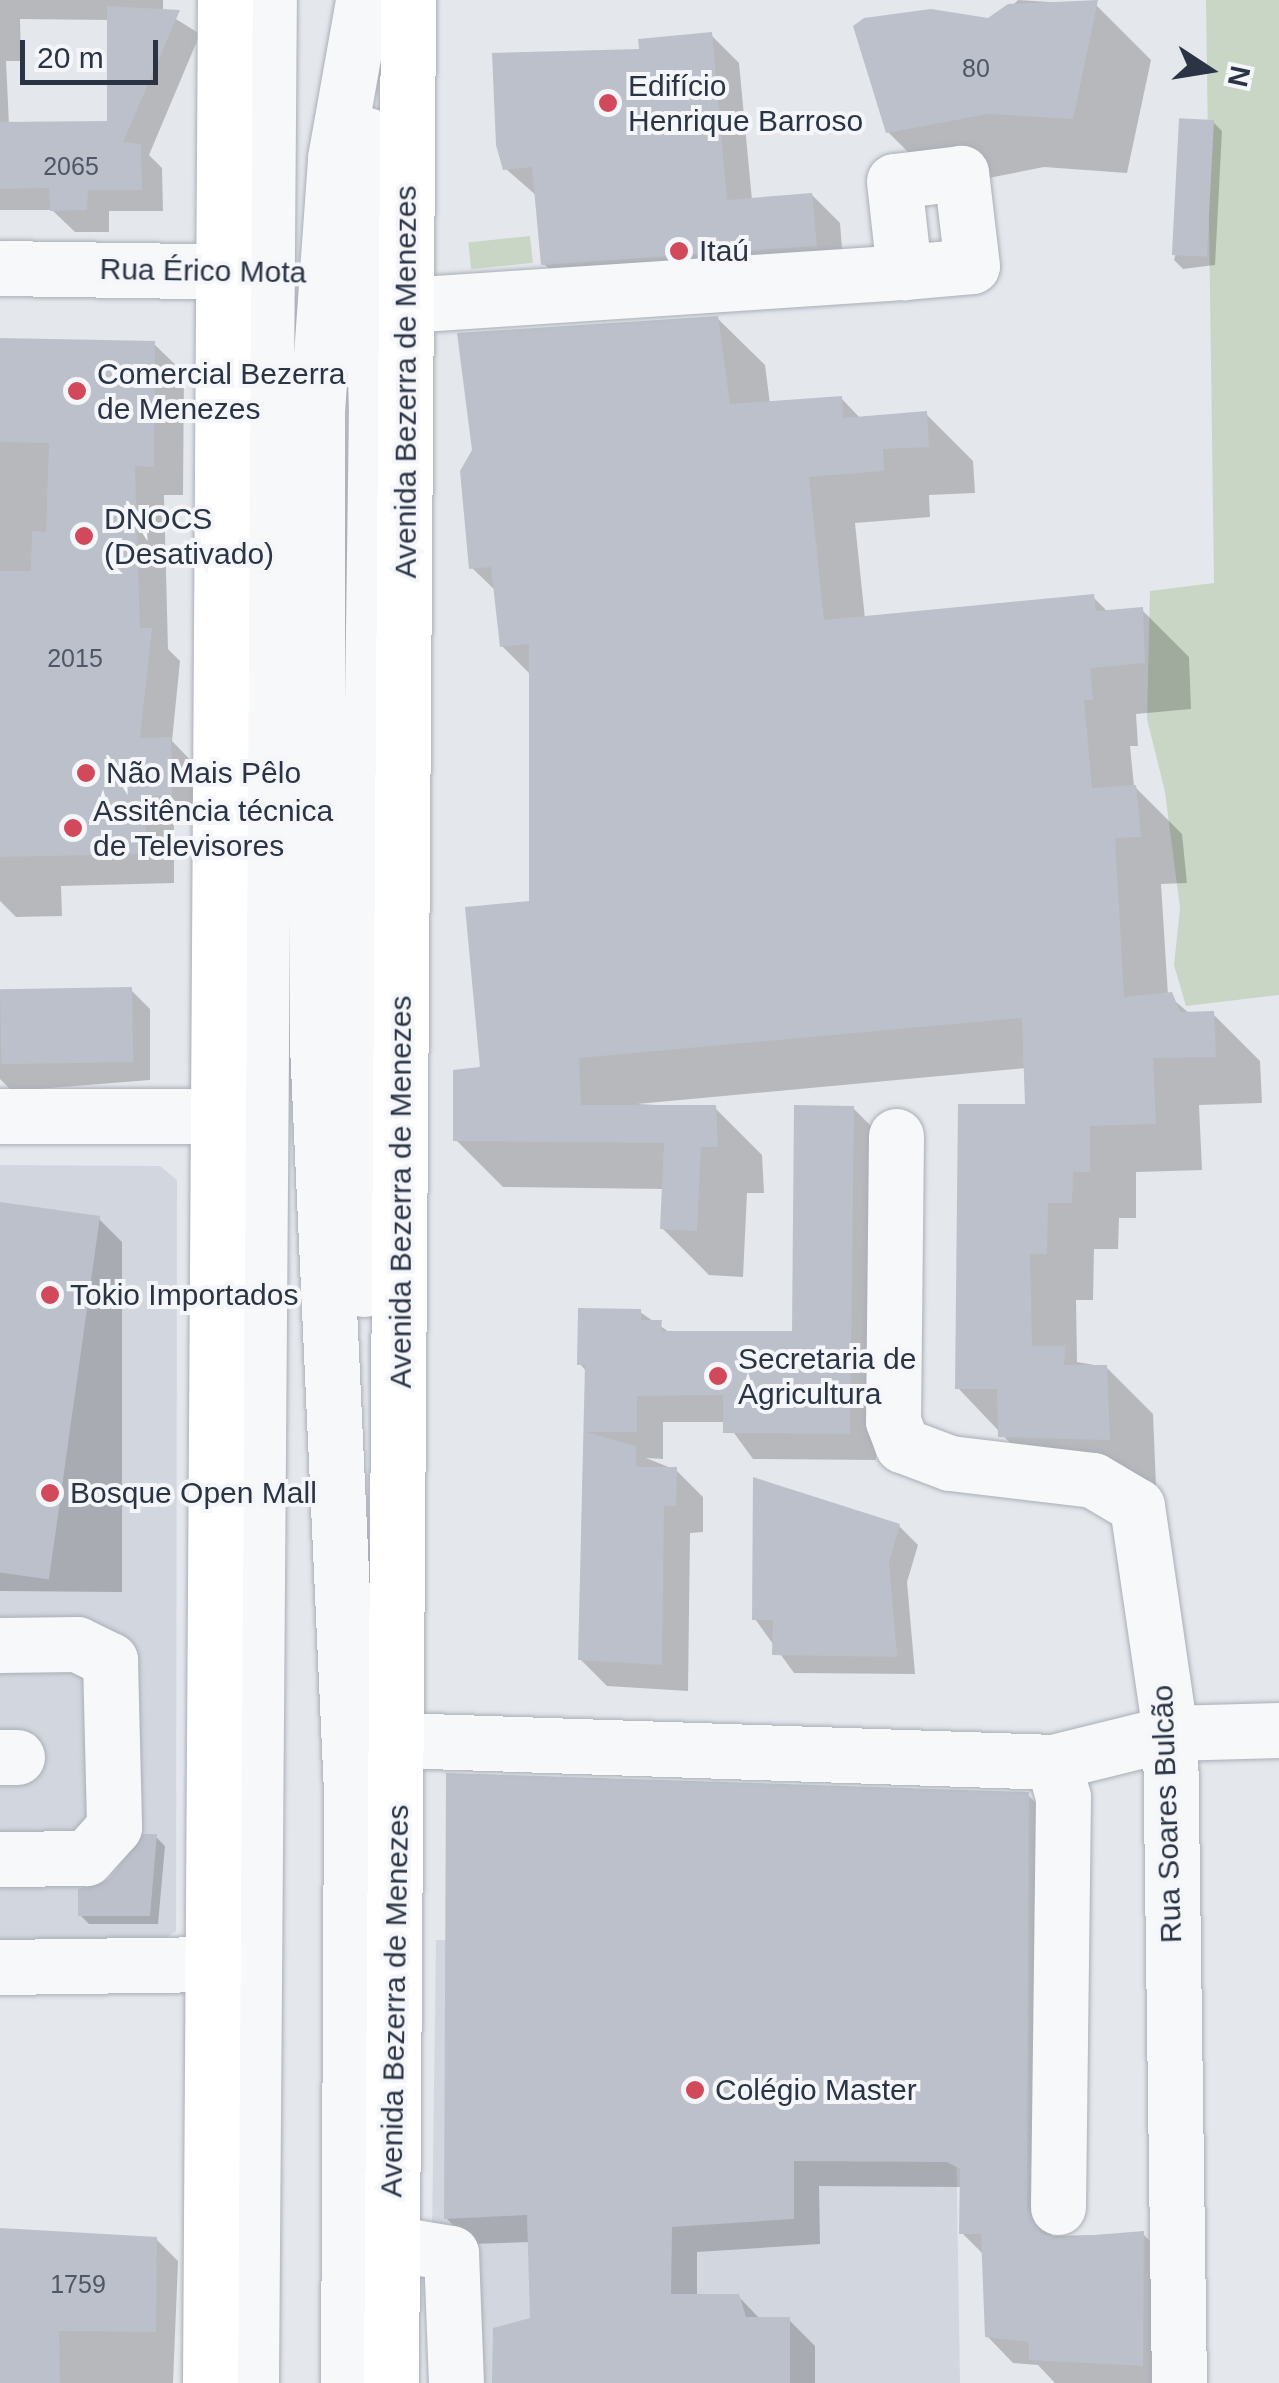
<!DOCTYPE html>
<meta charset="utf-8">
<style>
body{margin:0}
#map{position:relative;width:1279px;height:2383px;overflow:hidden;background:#e4e7ec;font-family:Helvetica,sans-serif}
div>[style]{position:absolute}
.built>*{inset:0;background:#d2d6de}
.green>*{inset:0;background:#c9d6c5;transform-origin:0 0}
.shadow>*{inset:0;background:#0003}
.building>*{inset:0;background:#bbc0ca;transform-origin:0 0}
.roads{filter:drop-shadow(0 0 2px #a9aeb7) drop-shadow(0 0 2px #a9aeb7)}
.minor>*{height:55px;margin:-27.5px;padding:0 27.5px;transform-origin:27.5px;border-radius:27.5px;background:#f7f8fa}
.major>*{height:55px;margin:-27.5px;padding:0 27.5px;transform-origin:27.5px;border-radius:27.5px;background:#fff}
.dots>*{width:28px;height:28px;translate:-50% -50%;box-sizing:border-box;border:5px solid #f4f6f9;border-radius:50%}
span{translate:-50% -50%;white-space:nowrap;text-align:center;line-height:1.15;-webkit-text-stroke:8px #f4f6f9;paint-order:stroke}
.number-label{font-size:25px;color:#4f5766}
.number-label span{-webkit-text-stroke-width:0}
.poi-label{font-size:30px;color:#2b3445}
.left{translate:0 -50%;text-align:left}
.street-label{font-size:30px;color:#2b3445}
.north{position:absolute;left:1159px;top:20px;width:100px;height:100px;-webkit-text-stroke:8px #f4f6f9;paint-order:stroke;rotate:102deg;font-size:28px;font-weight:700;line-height:40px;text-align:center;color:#2b3445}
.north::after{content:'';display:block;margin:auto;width:35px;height:45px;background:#2b3445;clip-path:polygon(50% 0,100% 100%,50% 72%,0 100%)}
.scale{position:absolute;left:20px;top:40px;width:138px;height:45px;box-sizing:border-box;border:5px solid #2b3445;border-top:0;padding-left:12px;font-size:30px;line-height:35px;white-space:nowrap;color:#2b3445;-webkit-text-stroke:8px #f4f6f9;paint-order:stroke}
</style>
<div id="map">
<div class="built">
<div style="clip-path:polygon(0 1165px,160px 1166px,177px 1180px,176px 1931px,152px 1947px,0 1944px)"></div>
<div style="clip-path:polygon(436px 1940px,953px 1943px,960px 2383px,476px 2383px,474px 2237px,432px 2236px)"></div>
</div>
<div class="green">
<div style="clip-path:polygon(1206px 0,1279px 0,1279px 995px,1186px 1006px,1174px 965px,1180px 908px,1165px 792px,1147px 719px,1150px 591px,1214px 583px)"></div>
<div style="left:530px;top:236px;width:27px;height:62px;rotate:84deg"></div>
</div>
<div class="shadow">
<div style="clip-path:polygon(evenodd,0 0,163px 0,163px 11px,200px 34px,149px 155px,162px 168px,163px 211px,109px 211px,109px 232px,75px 232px,52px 210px,0 210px,0 0,20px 19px,109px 20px,109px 124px,9px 125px,6px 61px,21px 61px,20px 19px)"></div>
<div style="clip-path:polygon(1018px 0,1096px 5px,1151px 60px,1127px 173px,1044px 167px,943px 187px,888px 132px)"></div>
<div style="clip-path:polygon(711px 35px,739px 63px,752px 200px,812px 195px,840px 223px,844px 274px,572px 292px,544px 264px,537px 196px,505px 168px,641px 51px)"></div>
<div style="clip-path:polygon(1213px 122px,1222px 131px,1215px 265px,1183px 269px,1174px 260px)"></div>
<div style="clip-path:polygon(717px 318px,765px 365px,770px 404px,841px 398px,861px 419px,926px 414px,973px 461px,975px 493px,929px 495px,930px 517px,855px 523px,865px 619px,1093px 597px,1109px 613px,1142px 610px,1189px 657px,1191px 709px,1136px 714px,1138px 746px,1130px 746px,1134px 786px,1182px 834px,1187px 883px,1161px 884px,1168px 995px,1190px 1014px,1213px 1014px,1260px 1061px,1262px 1103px,1199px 1105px,1202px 1170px,1136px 1172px,1136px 1218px,1119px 1218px,1118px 1249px,1094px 1249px,1093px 1300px,1076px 1300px,1077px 1362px,1106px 1367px,1153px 1414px,1156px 1486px,1048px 1483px,958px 1388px,1028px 1107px,1026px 1068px,637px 1104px,715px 1108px,762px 1155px,764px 1193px,747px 1193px,743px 1277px,709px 1275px,662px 1228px,664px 1189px,503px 1187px,456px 1140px,532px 903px,531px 675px,502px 646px,497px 592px,471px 567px)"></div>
<div style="clip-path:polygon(0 340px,154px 344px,184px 373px,183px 495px,164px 495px,168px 649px,180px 661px,172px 741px,200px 770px,201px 825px,174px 825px,174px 883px,61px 886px,62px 916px,16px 917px,0 901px)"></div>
<div style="clip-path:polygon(131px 990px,150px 1009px,150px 1080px,12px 1091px,0 1079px,0 992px)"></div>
<div style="clip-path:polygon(853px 1108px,880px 1135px,876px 1460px,753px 1459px,726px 1422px,663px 1422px,663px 1459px,646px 1458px,676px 1470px,703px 1497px,703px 1532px,690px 1533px,688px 1691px,607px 1686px,580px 1659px,587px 1372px,580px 1364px,640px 1312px,672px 1334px,794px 1334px)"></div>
<div style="clip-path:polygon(0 1205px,99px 1219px,122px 1242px,122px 1592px,0 1591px)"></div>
<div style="clip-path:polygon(899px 1526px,918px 1545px,907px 1582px,915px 1674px,794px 1673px,755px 1619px)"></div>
<div style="clip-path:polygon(1028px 1795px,1054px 1821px,1052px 2236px,1143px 2234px,1169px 2260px,1172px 2383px,1055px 2383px,1038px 2365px,1013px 2363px,987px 2336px,984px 2255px,962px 2233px,962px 2187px,819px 2186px,820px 2244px,697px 2252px,697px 2296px,738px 2296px,761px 2320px,789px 2320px,815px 2346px,815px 2383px,495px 2383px,533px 2320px,530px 2242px,472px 2244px,446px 2218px)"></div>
<div style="clip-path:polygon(156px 1837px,165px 1846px,158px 1924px,89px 1924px,80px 1915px)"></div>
<div style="clip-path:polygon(0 2231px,156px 2239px,178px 2261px,173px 2383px,0 2383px)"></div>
</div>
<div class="building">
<div style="clip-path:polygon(1098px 0,1073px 119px,988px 114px,886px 133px,853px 26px,864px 18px,931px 9px,988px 18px,1008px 4px)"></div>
<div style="clip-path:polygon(107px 6px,180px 10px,123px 142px,141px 144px,142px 190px,88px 190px,87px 210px,50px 211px,49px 188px,0 189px,0 122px,107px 121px)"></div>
<div style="clip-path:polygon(712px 32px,727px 200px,812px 193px,817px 246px,541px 265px,532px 167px,503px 170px,496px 145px,492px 53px,639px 49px,638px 39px)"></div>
<div style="left:1214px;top:120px;width:137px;height:35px;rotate:93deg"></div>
<div style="clip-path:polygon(718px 316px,730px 404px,842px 396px,843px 418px,927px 411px,929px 447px,883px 449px,884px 471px,809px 477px,824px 620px,1094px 594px,1096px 611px,1143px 607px,1145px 663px,1090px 668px,1093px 700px,1084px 700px,1092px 788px,1136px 785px,1141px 837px,1115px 838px,1124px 997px,1172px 992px,1180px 1012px,1214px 1011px,1216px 1057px,1153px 1058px,1156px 1124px,1090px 1126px,1090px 1172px,1073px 1172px,1072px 1203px,1048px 1203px,1047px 1254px,1030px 1254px,1032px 1346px,1065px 1346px,1064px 1365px,1107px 1365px,1110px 1440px,998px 1437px,997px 1389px,955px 1389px,958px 1104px,1025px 1104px,1022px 1018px,579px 1058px,581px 1105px,716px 1105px,718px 1147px,701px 1147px,697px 1231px,660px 1229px,664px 1143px,453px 1141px,453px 1070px,480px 1067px,465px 907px,529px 901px,529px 644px,500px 647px,491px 567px,469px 569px,460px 471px,472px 450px,457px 333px)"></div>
<div style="clip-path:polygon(0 338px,155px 341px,154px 467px,135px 466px,140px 628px,152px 628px,140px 738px,171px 737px,172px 796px,146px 796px,146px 854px,0 857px,0 571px,31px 571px,32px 531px,46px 532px,49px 443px,0 442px)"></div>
<div style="left:132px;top:987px;width:75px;height:132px;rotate:89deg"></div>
<div style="clip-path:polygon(794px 1105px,854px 1106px,850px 1434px,723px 1433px,723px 1395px,637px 1396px,637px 1432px,586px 1432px,636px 1446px,636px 1467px,677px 1467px,676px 1506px,664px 1506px,662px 1665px,578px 1660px,585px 1365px,577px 1365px,578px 1308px,641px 1309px,641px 1320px,662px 1320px,661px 1331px,792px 1331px)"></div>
<div style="left:0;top:1202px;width:101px;height:367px;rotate:8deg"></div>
<div style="clip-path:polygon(753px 1477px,900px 1524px,889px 1562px,897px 1657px,772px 1655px,773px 1620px,752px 1620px)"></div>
<div style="clip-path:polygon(446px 1773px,1029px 1792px,1027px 2208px,1041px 2233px,1057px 2238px,1144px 2231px,1143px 2366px,1029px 2360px,1029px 2342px,985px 2337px,981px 2234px,959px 2234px,960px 2169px,947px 2162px,794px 2161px,794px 2219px,672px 2227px,671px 2294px,739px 2294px,746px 2317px,790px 2317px,790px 2383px,492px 2383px,493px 2328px,530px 2318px,527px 2215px,444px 2219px)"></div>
<div style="clip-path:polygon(143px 1834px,157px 1834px,150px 1916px,78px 1916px,78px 1889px,109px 1879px)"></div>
<div style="clip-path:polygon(0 2228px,157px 2237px,156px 2332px,59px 2331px,60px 2383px,0 2383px)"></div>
</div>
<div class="roads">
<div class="minor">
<div style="left:0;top:268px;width:268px;rotate:0.9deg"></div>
<div style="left:406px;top:305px;width:499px;rotate:-3.8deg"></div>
<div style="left:904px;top:272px;width:68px;rotate:-5deg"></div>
<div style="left:972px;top:266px;width:94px;rotate:-96.7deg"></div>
<div style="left:961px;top:173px;width:67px;rotate:173.2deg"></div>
<div style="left:894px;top:181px;width:92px;rotate:83.7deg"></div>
<div style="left:0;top:1116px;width:219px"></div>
<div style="left:896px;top:1136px;width:285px;rotate:90.6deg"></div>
<div style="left:893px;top:1421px;width:26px;rotate:69deg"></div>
<div style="left:902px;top:1445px;width:51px;rotate:20.6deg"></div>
<div style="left:950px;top:1463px;width:144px;rotate:6.8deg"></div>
<div style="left:1093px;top:1480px;width:51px;rotate:30.6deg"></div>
<div style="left:1137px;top:1506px;width:229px;rotate:81.7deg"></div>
<div style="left:1170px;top:1733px;width:650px;rotate:89.21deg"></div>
<div style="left:364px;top:1289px;width:877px;rotate:-89.22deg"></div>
<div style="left:376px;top:412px;width:277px;rotate:-91.7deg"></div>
<div style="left:0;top:1645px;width:77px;rotate:-0.7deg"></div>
<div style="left:77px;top:1644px;width:37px;rotate:26deg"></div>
<div style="left:110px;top:1660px;width:167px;rotate:88.6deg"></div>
<div style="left:114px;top:1827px;width:42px;rotate:132.1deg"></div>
<div style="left:86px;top:1858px;width:86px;rotate:179.3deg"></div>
<div style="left:398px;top:1740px;width:655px;rotate:1.92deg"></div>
<div style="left:1053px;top:1762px;width:36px;rotate:74deg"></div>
<div style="left:1063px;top:1797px;width:410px;rotate:90.7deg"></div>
<div style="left:0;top:1757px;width:17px"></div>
<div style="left:1053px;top:1762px;width:121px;rotate:-13.9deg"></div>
<div style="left:1170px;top:1733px;width:109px;rotate:-1.6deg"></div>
<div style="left:0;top:1967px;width:214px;rotate:-0.8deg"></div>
<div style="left:391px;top:2243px;width:61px;rotate:9.5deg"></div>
<div style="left:451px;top:2253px;width:130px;rotate:87.8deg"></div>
<div style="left:251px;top:2383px;width:2383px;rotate:-89.57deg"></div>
<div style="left:348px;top:2383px;width:592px;rotate:-89.71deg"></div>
<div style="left:351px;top:1791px;width:747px;rotate:-92.61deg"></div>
<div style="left:317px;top:1045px;width:634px;rotate:-90deg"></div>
<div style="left:317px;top:411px;width:254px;rotate:-85.9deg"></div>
<div style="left:335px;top:158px;width:159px;rotate:-79.9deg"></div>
</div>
<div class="major">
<div style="left:210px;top:2383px;width:2383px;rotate:-89.64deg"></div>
<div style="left:391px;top:2383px;width:2383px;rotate:-89.59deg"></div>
</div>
</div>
<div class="dots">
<div style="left:608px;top:103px;background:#d1495b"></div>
<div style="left:679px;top:251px;background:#d1495b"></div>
<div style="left:77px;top:391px;background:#d1495b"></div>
<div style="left:84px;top:536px;background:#d1495b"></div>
<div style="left:86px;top:773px;background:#d1495b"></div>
<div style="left:73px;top:828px;background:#d1495b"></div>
<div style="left:50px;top:1295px;background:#d1495b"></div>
<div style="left:718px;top:1376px;background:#d1495b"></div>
<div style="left:50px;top:1493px;background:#d1495b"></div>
<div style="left:695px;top:2090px;background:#d1495b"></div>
</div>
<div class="number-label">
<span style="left:976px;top:68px">80</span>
<span style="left:71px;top:166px">2065</span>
<span style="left:75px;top:658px">2015</span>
<span style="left:78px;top:2284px">1759</span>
</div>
<div class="poi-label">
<span class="left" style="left:628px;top:103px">Edifício<br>Henrique Barroso</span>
<span class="left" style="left:699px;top:251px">Itaú</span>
<span class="left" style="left:97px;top:391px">Comercial Bezerra<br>de Menezes</span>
<span class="left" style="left:104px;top:536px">DNOCS<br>(Desativado)</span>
<span class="left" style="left:106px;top:773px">Não Mais Pêlo</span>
<span class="left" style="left:93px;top:828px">Assitência técnica<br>de Televisores</span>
<span class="left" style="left:70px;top:1295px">Tokio Importados</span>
<span class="left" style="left:738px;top:1376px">Secretaria de<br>Agricultura</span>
<span class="left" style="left:70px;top:1493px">Bosque Open Mall</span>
<span class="left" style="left:715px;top:2090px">Colégio Master</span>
</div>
<div class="street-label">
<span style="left:203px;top:271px;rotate:1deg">Rua Érico Mota</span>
<span style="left:406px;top:382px;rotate:-90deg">Avenida Bezerra de Menezes</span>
<span style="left:401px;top:1192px;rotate:-90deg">Avenida Bezerra de Menezes</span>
<span style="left:1167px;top:1814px;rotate:-92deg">Rua Soares Bulcão</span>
<span style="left:395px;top:2001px;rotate:-89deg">Avenida Bezerra de Menezes</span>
</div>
<div class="north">N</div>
<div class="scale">20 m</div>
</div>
